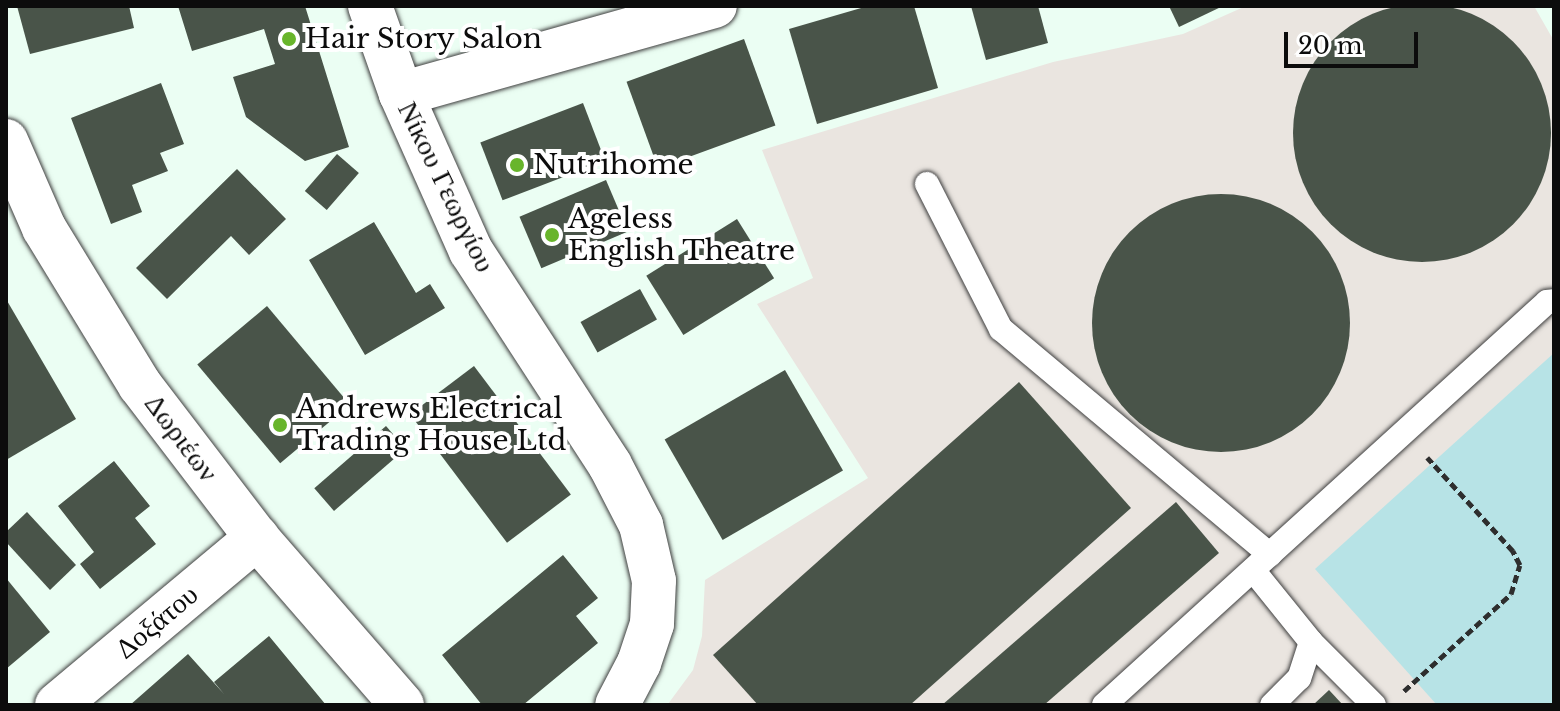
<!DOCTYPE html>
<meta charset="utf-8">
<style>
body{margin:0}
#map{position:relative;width:1560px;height:711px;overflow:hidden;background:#ebfef3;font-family:"Libre Baskerville",serif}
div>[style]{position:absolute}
.industrial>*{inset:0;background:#eae5e0}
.green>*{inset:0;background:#b7e3e6}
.building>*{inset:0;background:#495449;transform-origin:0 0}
.round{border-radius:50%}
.path>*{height:5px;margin-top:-2.5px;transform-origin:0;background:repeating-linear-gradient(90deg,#2e2e2e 0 8px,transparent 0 12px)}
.roads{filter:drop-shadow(0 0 2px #3f3f3f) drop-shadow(0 0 2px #3f3f3f)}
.service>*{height:24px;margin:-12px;padding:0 12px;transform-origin:12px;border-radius:12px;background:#fff}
.minor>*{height:44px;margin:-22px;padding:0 22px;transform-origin:22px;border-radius:22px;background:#fff}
.tertiary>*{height:44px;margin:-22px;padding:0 22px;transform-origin:22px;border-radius:22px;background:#fff}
.dots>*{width:22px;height:22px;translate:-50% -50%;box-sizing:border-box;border:4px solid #fff;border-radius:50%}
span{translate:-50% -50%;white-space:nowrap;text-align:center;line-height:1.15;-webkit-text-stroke:8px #fff;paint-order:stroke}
.poi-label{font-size:28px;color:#0c0c0c}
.left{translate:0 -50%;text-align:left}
.street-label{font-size:28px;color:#0c0c0c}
.frame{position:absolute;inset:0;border:8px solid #0c0c0c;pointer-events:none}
.scale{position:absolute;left:1284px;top:32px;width:134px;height:36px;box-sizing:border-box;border:4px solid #0c0c0c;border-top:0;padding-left:10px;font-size:24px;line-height:28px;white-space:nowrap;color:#0c0c0c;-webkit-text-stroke:6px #fff;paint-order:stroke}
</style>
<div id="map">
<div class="industrial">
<div style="clip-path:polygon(1246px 6px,1534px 6px,1554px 41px,1554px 705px,668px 704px,693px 670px,702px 636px,705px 580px,868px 478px,757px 304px,813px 278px,762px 150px,1053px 62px,1183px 34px)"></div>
</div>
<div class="green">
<div style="clip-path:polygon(1554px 353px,1554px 705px,1437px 705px,1315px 569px)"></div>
</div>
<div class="building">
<div class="round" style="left:1293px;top:4px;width:258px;height:258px"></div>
<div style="clip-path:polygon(17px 6px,129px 6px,134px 28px,30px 54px)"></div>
<div style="clip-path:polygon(178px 6px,305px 6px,349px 147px,305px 161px,246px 117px,233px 77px,275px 64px,264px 29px,192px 51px)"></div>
<div style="clip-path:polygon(868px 6px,914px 6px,938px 88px,817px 124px,789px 29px)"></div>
<div style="clip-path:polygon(971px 6px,1038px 6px,1048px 43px,986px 60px)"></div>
<div style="clip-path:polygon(1169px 6px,1223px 6px,1179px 27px)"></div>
<div style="left:744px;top:39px;width:92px;height:125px;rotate:70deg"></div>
<div style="clip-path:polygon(161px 83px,184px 144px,160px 153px,168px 171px,132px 185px,142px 212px,111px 224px,71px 118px)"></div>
<div style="left:583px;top:103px;width:62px;height:110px;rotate:69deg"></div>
<div style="left:337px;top:154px;width:29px;height:49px;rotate:41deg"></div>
<div style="clip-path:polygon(237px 169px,286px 219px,249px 255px,231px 236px,167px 299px,136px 268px)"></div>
<div style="left:606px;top:180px;width:56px;height:94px;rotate:67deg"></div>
<div class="round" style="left:1092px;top:194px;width:258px;height:258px"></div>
<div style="left:737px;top:219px;width:70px;height:107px;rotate:58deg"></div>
<div style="clip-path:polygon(374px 222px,416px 293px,430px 284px,445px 308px,365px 355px,309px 260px)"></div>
<div style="left:640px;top:289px;width:35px;height:68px;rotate:61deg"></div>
<div style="clip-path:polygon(6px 299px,76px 419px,6px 460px)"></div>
<div style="left:267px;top:306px;width:129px;height:91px;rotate:50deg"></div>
<div style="left:474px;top:366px;width:161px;height:80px;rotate:53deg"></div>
<div style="left:785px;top:370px;width:116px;height:139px;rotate:60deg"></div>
<div style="clip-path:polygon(1019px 382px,1131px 508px,910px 705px,758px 705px,713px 655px)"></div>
<div style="left:386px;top:426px;width:30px;height:95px;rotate:49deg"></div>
<div style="clip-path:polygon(114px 461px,150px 506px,135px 518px,156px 544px,100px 589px,80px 564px,94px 552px,58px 506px)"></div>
<div style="clip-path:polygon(1176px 502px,1219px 553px,1044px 705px,942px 705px)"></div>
<div style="clip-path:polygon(27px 512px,76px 565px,50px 590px,6px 542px,6px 532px)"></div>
<div style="clip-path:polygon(563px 555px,598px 598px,576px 616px,598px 643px,523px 705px,482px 705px,442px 655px)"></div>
<div style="clip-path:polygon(6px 578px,50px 632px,6px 669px)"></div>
<div style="clip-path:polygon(269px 636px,326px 705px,130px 705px,188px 654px,224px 694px,214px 682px)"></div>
<div style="clip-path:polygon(1329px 690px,1343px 705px,1313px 705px)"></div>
</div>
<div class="path">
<div style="left:1404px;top:691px;width:144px;rotate:-42.2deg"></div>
<div style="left:1511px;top:594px;width:30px;rotate:-73deg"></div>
<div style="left:1520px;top:565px;width:16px;rotate:-117deg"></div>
<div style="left:1513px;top:551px;width:127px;rotate:-132.5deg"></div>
</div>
<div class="roads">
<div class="service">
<div style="left:927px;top:184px;width:163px;rotate:63deg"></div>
<div style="left:1001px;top:329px;width:351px;rotate:40deg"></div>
<div style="left:1253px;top:570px;width:92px;rotate:51.1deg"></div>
<div style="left:1311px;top:642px;width:38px;rotate:108deg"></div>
<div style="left:1299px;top:678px;width:38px;rotate:135deg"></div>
<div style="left:1311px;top:642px;width:89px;rotate:45deg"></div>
<div style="left:1104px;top:705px;width:599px;rotate:-42.29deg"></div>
<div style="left:1547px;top:302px;width:7px;rotate:-8deg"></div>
</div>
<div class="minor">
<div style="left:401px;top:94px;width:326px;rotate:-15.7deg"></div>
<div style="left:57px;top:705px;width:261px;rotate:-39.9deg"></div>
</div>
<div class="tertiary">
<div style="left:370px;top:6px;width:93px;rotate:70.6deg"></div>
<div style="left:401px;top:94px;width:172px;rotate:66deg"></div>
<div style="left:471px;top:251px;width:255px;rotate:57deg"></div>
<div style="left:610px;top:465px;width:68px;rotate:62.7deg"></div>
<div style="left:641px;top:525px;width:57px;rotate:76.9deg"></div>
<div style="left:654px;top:581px;width:43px;rotate:92.7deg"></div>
<div style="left:652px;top:624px;width:41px;rotate:108.4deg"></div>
<div style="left:639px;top:663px;width:47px;rotate:117.6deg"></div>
<div style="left:6px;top:141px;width:95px;rotate:66.4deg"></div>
<div style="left:44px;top:228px;width:184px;rotate:58.6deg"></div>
<div style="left:140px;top:385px;width:193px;rotate:52.6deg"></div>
<div style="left:257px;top:538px;width:221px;rotate:49deg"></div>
</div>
</div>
<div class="dots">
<div style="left:289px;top:39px;background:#68b52b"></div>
<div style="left:517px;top:165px;background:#68b52b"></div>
<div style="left:552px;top:235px;background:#68b52b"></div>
<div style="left:280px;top:425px;background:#68b52b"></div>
</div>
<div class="poi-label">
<span class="left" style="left:305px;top:39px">Hair Story Salon</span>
<span class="left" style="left:533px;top:165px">Nutrihome</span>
<span class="left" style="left:568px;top:235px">Ageless<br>English Theatre</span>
<span class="left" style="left:296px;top:425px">Andrews Electrical<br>Trading House Ltd</span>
</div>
<div class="street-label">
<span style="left:446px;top:187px;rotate:64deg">Νίκου Γεωργίου</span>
<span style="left:181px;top:438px;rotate:53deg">Δωριέων</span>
<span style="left:157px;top:622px;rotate:-40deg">Δοξάτου</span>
</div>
<div class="frame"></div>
<div class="scale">20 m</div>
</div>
